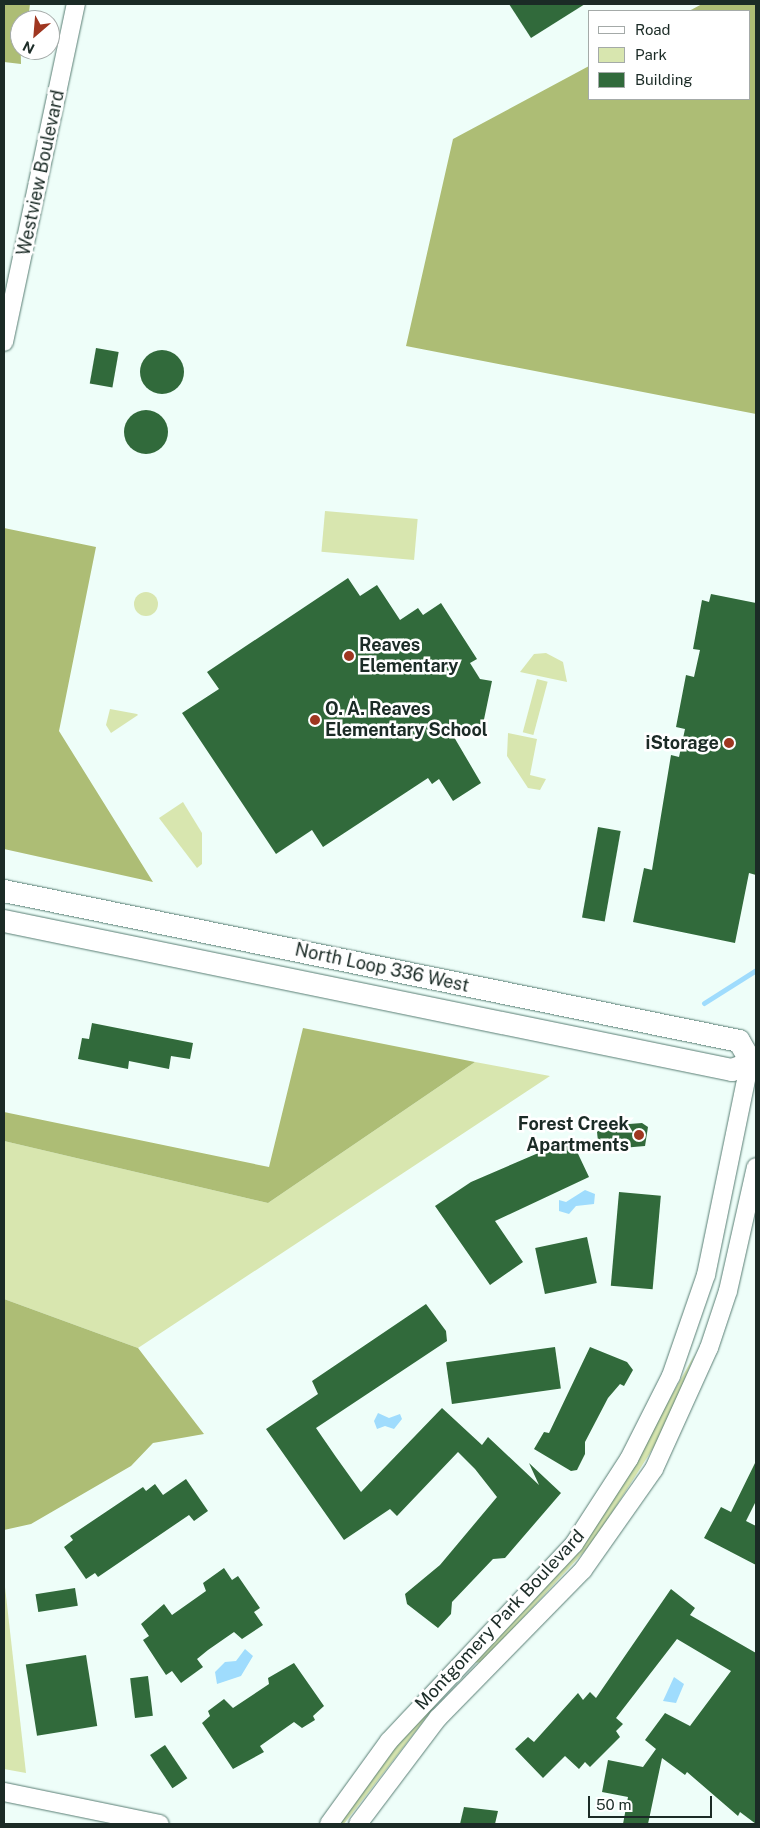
<!DOCTYPE html>
<style>
body{margin:0}
#map{position:relative;width:760px;height:1828px;overflow:hidden;background:#eefef9;font-family:"Public Sans",sans-serif}
div>[style]{position:absolute}
.green>*{inset:0;background:#d8e6af;transform-origin:0 0}
.round{border-radius:50%}
.forest>*{inset:0;background:#adbd75}
.water>*{inset:0;background:#9fdcfd}
.stream>*{height:5px;margin:-2.5px;padding:0 2.5px;transform-origin:2.5px;border-radius:2.5px;background:#9fdcfd}
.building>*{inset:0;background:#316a3b;transform-origin:0 0}
.roads{filter:drop-shadow(0 0 1px #587d73) drop-shadow(0 0 1px #587d73)}
.minor>*{height:18px;margin:-9px;padding:0 9px;transform-origin:9px;border-radius:9px;background:#fff}
.major>*{height:22px;margin:-11px;padding:0 11px;transform-origin:11px;border-radius:11px;background:#fff}
.dots>*{width:14px;height:14px;translate:-50% -50%;box-sizing:border-box;border:2px solid #fff;border-radius:50%}
span{translate:-50% -50%;white-space:nowrap;text-align:center;line-height:1.15;-webkit-text-stroke:5px #fff;paint-order:stroke}
.street-label{font-size:18px;color:#1b2b26}
.poi-label{font-size:18px;color:#1b2b26;font-weight:700}
.left{translate:0 -50%;text-align:left}
.right{translate:-100% -50%;text-align:right}
.frame{position:absolute;inset:0;border:5px solid #1b2b26;pointer-events:none}
.legend{position:absolute;left:588px;top:10px;width:162px;height:90px;box-sizing:border-box;background:#fff;border:1px solid #a4aaa8;margin:0;padding:6px 9px;list-style:none;font-size:15px;color:#1b2b26}
.legend li{display:flex;align-items:center;gap:10px;height:25px}
.legend b{width:25px;border:1px solid #a4aaa8}
.north{position:absolute;left:10px;top:10px;width:50px;height:50px;box-sizing:border-box;background:#fff;border:1px solid #a4aaa8;border-radius:50%;rotate:207deg;font-size:14px;font-weight:700;line-height:20px;text-align:center;color:#1b2b26}
.north::after{content:'';display:block;margin:auto;width:18px;height:22px;background:#9f3620;clip-path:polygon(50% 0,100% 100%,50% 72%,0 100%)}
.scale{position:absolute;left:588px;top:1796px;width:124px;height:22px;box-sizing:border-box;border:2px solid #1b2b26;border-top:0;padding-left:6px;font-size:15px;line-height:18px;white-space:nowrap;color:#1b2b26;-webkit-text-stroke:4px #fff;paint-order:stroke}
</style>
<div id="map">
<div class="green">
<div style="left:325px;top:511px;width:93px;height:41px;rotate:5deg"></div>
<div class="round" style="left:134px;top:592px;width:24px;height:24px"></div>
<div style="clip-path:polygon(546px 653px,563px 662px,567px 682px,520px 672px,534px 654px)"></div>
<div style="left:537px;top:679px;width:11px;height:55px;rotate:15deg"></div>
<div style="clip-path:polygon(110px 709px,137px 714px,138px 715px,111px 733px,106px 725px)"></div>
<div style="clip-path:polygon(508px 733px,537px 739px,530px 775px,546px 779px,540px 790px,528px 788px,507px 756px)"></div>
<div style="clip-path:polygon(183px 802px,202px 833px,202px 864px,197px 868px,159px 818px)"></div>
<div style="clip-path:polygon(475px 1062px,550px 1076px,138px 1348px,4px 1299px,4px 1141px,268px 1203px)"></div>
<div style="clip-path:polygon(695px 1354px,664px 1431px,594px 1541px,482px 1662px,472px 1663px,621px 1485px)"></div>
<div style="clip-path:polygon(4px 1578px,26px 1773px,4px 1769px)"></div>
<div style="clip-path:polygon(449px 1688px,344px 1824px,335px 1824px,386px 1754px)"></div>
</div>
<div class="forest">
<div style="clip-path:polygon(4px 4px,30px 4px,28px 20px,20px 20px,21px 64px,4px 62px)"></div>
<div style="clip-path:polygon(702px 4px,756px 4px,756px 414px,406px 346px,453px 139px,589px 66px,589px 99px,749px 99px,749px 11px,689px 11px)"></div>
<div style="clip-path:polygon(4px 528px,96px 547px,59px 731px,153px 882px,4px 849px)"></div>
<div style="clip-path:polygon(303px 1028px,475px 1062px,268px 1203px,4px 1141px,4px 1112px,269px 1167px)"></div>
<div style="clip-path:polygon(4px 1299px,138px 1348px,204px 1434px,153px 1443px,131px 1466px,31px 1524px,4px 1530px)"></div>
</div>
<div class="water">
<div style="clip-path:polygon(585px 1190px,595px 1194px,594px 1204px,576px 1206px,569px 1214px,559px 1211px,559px 1200px,566px 1202px)"></div>
<div style="clip-path:polygon(378px 1413px,389px 1418px,400px 1414px,402px 1419px,394px 1429px,385px 1426px,377px 1429px,374px 1421px)"></div>
<div style="clip-path:polygon(245px 1649px,253px 1656px,241px 1676px,217px 1684px,215px 1672px,225px 1662px,236px 1661px)"></div>
<div style="clip-path:polygon(674px 1677px,684px 1684px,676px 1703px,663px 1701px)"></div>
</div>
<div class="stream">
<div style="left:704px;top:1003px;width:62px;rotate:-32.4deg"></div>
</div>
<div class="building">
<div style="clip-path:polygon(509px 4px,585px 4px,531px 38px)"></div>
<div style="left:96px;top:348px;width:23px;height:36px;rotate:10deg"></div>
<div class="round" style="left:140px;top:350px;width:44px;height:44px"></div>
<div class="round" style="left:124px;top:410px;width:44px;height:44px"></div>
<div style="clip-path:polygon(348px 578px,360px 596px,377px 585px,400px 620px,418px 608px,423px 615px,441px 603px,477px 659px,470px 663px,480px 679px,492px 681px,482px 729px,471px 727px,454px 737px,481px 783px,453px 801px,439px 779px,432px 784px,428px 778px,323px 847px,312px 830px,276px 854px,182px 713px,219px 689px,207px 672px)"></div>
<div style="clip-path:polygon(711px 594px,756px 603px,756px 875px,749px 873px,735px 943px,633px 922px,644px 868px,652px 870px,671px 755px,679px 757px,685px 729px,676px 727px,686px 675px,694px 677px,700px 650px,693px 649px,702px 600px,709px 602px)"></div>
<div style="left:598px;top:827px;width:23px;height:92px;rotate:10deg"></div>
<div style="clip-path:polygon(92px 1023px,193px 1043px,190px 1059px,171px 1056px,169px 1069px,129px 1061px,128px 1069px,78px 1059px,82px 1038px,89px 1039px)"></div>
<div style="clip-path:polygon(642px 1123px,648px 1127px,645px 1146px,599px 1150px,597px 1132px,604px 1126px)"></div>
<div style="clip-path:polygon(571px 1139px,589px 1177px,495px 1221px,523px 1262px,490px 1285px,435px 1206px,471px 1182px)"></div>
<div style="left:619px;top:1192px;width:42px;height:94px;rotate:5deg"></div>
<div style="left:587px;top:1237px;width:47px;height:53px;rotate:78deg"></div>
<div style="clip-path:polygon(426px 1304px,446px 1331px,447px 1341px,316px 1428px,336px 1457px,361px 1492px,442px 1408px,482px 1445px,488px 1437px,539px 1485px,529px 1463px,561px 1493px,505px 1558px,493px 1559px,452px 1602px,451px 1614px,438px 1628px,407px 1604px,405px 1594px,440px 1565px,497px 1497px,475px 1469px,458px 1452px,397px 1516px,390px 1509px,344px 1540px,266px 1429px,318px 1394px,312px 1381px)"></div>
<div style="left:555px;top:1347px;width:42px;height:110px;rotate:82deg"></div>
<div style="clip-path:polygon(590px 1347px,627px 1362px,633px 1370px,624px 1386px,620px 1384px,608px 1398px,585px 1442px,585px 1454px,577px 1470px,571px 1471px,534px 1449px,544px 1432px,549px 1433px)"></div>
<div style="clip-path:polygon(756px 1461px,756px 1501px,746px 1521px,756px 1526px,756px 1565px,704px 1538px,721px 1507px,731px 1512px)"></div>
<div style="clip-path:polygon(186px 1479px,208px 1511px,194px 1521px,189px 1515px,98px 1577px,95px 1573px,86px 1579px,64px 1547px,73px 1540px,70px 1536px,143px 1487px,146px 1491px,155px 1484px,163px 1495px)"></div>
<div style="clip-path:polygon(224px 1568px,232px 1580px,238px 1576px,260px 1608px,254px 1612px,263px 1625px,242px 1639px,234px 1632px,208px 1650px,197px 1659px,203px 1667px,181px 1683px,172px 1671px,166px 1675px,158px 1663px,143px 1640px,149px 1636px,141px 1624px,164px 1604px,172px 1615px,206px 1591px,203px 1583px)"></div>
<div style="left:75px;top:1588px;width:18px;height:40px;rotate:81deg"></div>
<div style="clip-path:polygon(671px 1589px,695px 1608px,690px 1615px,756px 1653px,756px 1824px,740px 1812px,738px 1816px,687px 1772px,685px 1775px,662px 1758px,648px 1824px,623px 1824px,628px 1797px,602px 1792px,608px 1760px,643px 1767px,656px 1749px,645px 1740px,665px 1713px,690px 1726px,731px 1671px,677px 1639px,616px 1718px,623px 1724px,616px 1731px,620px 1737px,590px 1767px,585px 1762px,579px 1769px,565px 1756px,543px 1778px,515px 1749px,528px 1737px,534px 1742px,578px 1693px,583px 1700px,590px 1692px,596px 1698px)"></div>
<div style="left:86px;top:1655px;width:72px;height:61px;rotate:81deg"></div>
<div style="clip-path:polygon(294px 1663px,324px 1706px,313px 1716px,315px 1720px,302px 1728px,294px 1722px,260px 1746px,264px 1752px,233px 1769px,202px 1723px,210px 1716px,208px 1711px,224px 1699px,233px 1708px,269px 1684px,268px 1678px)"></div>
<div style="left:148px;top:1676px;width:40px;height:18px;rotate:83deg"></div>
<div style="left:165px;top:1745px;width:40px;height:18px;rotate:56deg"></div>
<div style="clip-path:polygon(464px 1807px,498px 1811px,495px 1824px,460px 1824px)"></div>
</div>
<div class="roads">
<div class="minor">
<div style="left:4px;top:342px;width:346px;rotate:-78deg"></div>
<div style="left:4px;top:1792px;width:159px;rotate:11.6deg"></div>
<div style="left:329px;top:1824px;width:102px;rotate:-54.1deg"></div>
<div style="left:389px;top:1741px;width:270px;rotate:-46.8deg"></div>
<div style="left:574px;top:1544px;width:101px;rotate:-57.1deg"></div>
<div style="left:629px;top:1459px;width:93px;rotate:-63.2deg"></div>
<div style="left:671px;top:1376px;width:107px;rotate:-70.9deg"></div>
<div style="left:706px;top:1275px;width:219px;rotate:-78.4deg"></div>
<div style="left:358px;top:1824px;width:133px;rotate:-53deg"></div>
<div style="left:438px;top:1718px;width:207px;rotate:-45.6deg"></div>
<div style="left:583px;top:1570px;width:123px;rotate:-54.9deg"></div>
<div style="left:654px;top:1469px;width:133px;rotate:-65.6deg"></div>
<div style="left:709px;top:1348px;width:60px;rotate:-71.6deg"></div>
<div style="left:728px;top:1291px;width:127px;rotate:-77.3deg"></div>
</div>
<div class="major">
<div style="left:4px;top:891px;width:750px;rotate:11.53deg"></div>
<div style="left:739px;top:1041px;width:22px;rotate:60deg"></div>
<div style="left:4px;top:921px;width:743px;rotate:11.57deg"></div>
<div style="left:732px;top:1070px;width:26px;rotate:-21deg"></div>
</div>
</div>
<div class="dots">
<div style="left:349px;top:656px;background:#9f3620"></div>
<div style="left:315px;top:720px;background:#9f3620"></div>
<div style="left:729px;top:743px;background:#9f3620"></div>
<div style="left:639px;top:1135px;background:#9f3620"></div>
</div>
<div class="street-label">
<span style="left:41px;top:173px;rotate:-78deg">Westview Boulevard</span>
<span style="left:382px;top:968px;rotate:12deg">North Loop 336 West</span>
<span style="left:500px;top:1620px;rotate:-47deg">Montgomery Park Boulevard</span>
</div>
<div class="poi-label">
<span class="left" style="left:359px;top:656px">Reaves<br>Elementary</span>
<span class="left" style="left:325px;top:720px">O. A. Reaves<br>Elementary School</span>
<span class="right" style="left:719px;top:743px">iStorage</span>
<span class="right" style="left:629px;top:1135px">Forest Creek<br>Apartments</span>
</div>
<div class="frame"></div>
<ul class="legend">
<li><b style="height:6px;background:#fff"></b>Road</li>
<li><b style="height:14px;background:#d8e6af"></b>Park</li>
<li><b style="height:14px;background:#316a3b"></b>Building</li>
</ul>
<div class="north">N</div>
<div class="scale">50 m</div>
</div>
